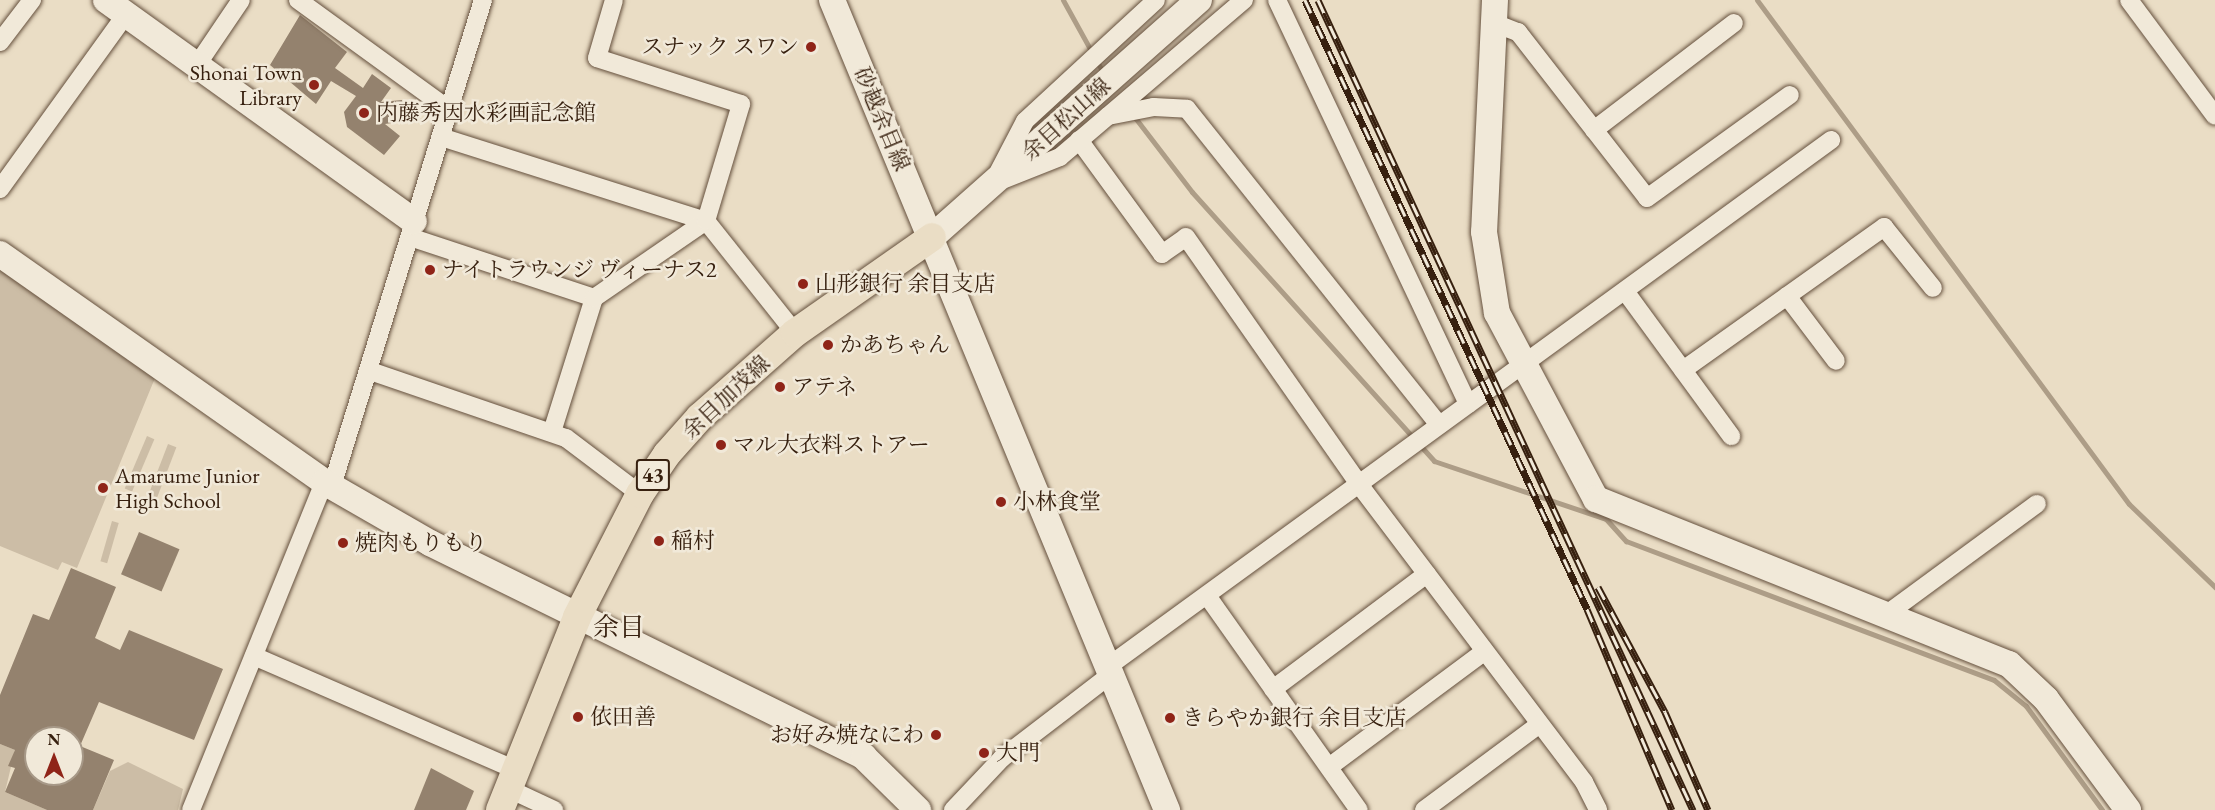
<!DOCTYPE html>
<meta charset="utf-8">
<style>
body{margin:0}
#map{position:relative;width:2215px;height:810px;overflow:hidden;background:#eaddc5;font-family:"EB Garamond","Noto Serif JP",serif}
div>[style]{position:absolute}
.green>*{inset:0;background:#ccbda6;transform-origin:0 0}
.stream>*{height:5px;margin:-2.5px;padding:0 2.5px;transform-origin:2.5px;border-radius:2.5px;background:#ad9d87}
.building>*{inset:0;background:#94826e;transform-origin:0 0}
.roads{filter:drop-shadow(0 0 2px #644f3c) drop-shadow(0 0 2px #644f3c)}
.street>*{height:18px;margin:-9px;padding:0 9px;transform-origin:9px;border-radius:9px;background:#f1e9d9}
.secondary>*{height:26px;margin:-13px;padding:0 13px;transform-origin:13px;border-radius:13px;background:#f1e9d9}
.primary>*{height:28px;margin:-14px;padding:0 14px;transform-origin:14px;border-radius:14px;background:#eaddc5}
.rail>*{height:7px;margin-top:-3.5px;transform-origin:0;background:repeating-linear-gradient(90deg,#f1e9d9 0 14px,#37200f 0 28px);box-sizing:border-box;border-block:2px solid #37200f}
.dots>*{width:16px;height:16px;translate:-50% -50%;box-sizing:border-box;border:3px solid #f1e9d9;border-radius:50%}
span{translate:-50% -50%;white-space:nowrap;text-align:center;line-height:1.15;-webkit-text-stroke:5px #f1e9d9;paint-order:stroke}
.shield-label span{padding:2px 4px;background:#f1e9d9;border:2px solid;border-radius:4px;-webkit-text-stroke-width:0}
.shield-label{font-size:21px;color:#37200f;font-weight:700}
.poi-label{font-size:22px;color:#37200f}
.right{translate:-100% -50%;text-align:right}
.left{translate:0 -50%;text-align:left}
.street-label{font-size:22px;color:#37200f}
.quarter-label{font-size:26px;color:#37200f}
.north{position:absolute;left:24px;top:726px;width:60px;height:60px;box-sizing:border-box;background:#f1e9d9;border:2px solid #a79988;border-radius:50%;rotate:0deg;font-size:16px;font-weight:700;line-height:24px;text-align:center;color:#37200f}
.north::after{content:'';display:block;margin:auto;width:21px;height:27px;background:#8f2418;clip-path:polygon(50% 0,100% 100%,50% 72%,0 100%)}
</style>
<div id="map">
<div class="green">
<div style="clip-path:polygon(0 267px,155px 378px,77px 568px,62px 562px,58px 570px,0 546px)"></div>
<div style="left:147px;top:436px;width:8px;height:57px;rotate:23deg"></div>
<div style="left:168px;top:444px;width:9px;height:59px;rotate:21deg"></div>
<div style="left:112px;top:521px;width:7px;height:42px;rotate:16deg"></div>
<div style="clip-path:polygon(0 744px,15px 750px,5px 792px,47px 810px,0 810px)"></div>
<div style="clip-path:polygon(128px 762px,183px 789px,178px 810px,93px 810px,110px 771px)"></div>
</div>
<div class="stream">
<div style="left:1063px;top:0;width:87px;rotate:61.1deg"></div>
<div style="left:1757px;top:0;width:626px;rotate:53.57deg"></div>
<div style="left:2129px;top:504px;width:120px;rotate:44deg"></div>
<div style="left:1133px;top:115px;width:97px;rotate:52.5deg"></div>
<div style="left:1192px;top:192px;width:362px;rotate:48deg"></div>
<div style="left:1434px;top:461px;width:182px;rotate:18.6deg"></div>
<div style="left:1606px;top:519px;width:30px;rotate:48deg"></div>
<div style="left:1626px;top:541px;width:393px;rotate:20.7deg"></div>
<div style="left:1994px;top:680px;width:41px;rotate:39.1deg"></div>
<div style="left:2026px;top:706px;width:129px;rotate:53.8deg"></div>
</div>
<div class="building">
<div style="clip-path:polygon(300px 15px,347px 52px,335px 68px,363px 88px,372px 74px,391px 88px,381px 102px,402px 100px,405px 121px,385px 124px,400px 136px,384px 155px,347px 127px,344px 112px,356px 96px,331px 81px,316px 104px,270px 65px)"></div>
<div style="left:139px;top:532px;width:44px;height:46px;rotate:23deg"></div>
<div style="clip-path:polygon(evenodd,71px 568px,116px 587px,95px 638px,120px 650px,129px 630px,223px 669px,194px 740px,99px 702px,80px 746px,114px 760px,93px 810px,47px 810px,5px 792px,15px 768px,8px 766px,15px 750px,0 744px,0 695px,33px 614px,49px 620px,71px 568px,36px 738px,72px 738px,72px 774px,36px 774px,36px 738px)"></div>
<div style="clip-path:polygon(431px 768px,474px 791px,466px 810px,414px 810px)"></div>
</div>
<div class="roads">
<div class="street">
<div style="left:298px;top:0;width:189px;rotate:36deg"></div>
<div style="left:1277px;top:0;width:447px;rotate:64.7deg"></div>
<div style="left:2129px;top:0;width:144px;rotate:53.4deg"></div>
<div style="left:1494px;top:23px;width:26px;rotate:21deg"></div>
<div style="left:1518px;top:32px;width:210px;rotate:52.1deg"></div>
<div style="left:1647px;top:198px;width:176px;rotate:-35.8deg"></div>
<div style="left:0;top:42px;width:53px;rotate:-52.7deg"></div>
<div style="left:197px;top:65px;width:78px;rotate:-55.9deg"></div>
<div style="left:1108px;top:116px;width:47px;rotate:-11.1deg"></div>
<div style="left:1154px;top:107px;width:33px;rotate:3deg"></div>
<div style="left:1187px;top:109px;width:404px;rotate:51.4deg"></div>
<div style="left:1594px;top:130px;width:176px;rotate:-37.4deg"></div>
<div style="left:444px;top:138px;width:275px;rotate:17.6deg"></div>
<div style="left:706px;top:221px;width:143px;rotate:51.5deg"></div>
<div style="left:1079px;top:140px;width:141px;rotate:53.9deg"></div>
<div style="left:1162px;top:254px;width:29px;rotate:-35deg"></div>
<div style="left:1186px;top:237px;width:305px;rotate:55deg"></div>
<div style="left:1361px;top:487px;width:370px;rotate:52.9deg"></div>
<div style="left:1584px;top:782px;width:31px;rotate:63deg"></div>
<div style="left:999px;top:171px;width:56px;rotate:-62.5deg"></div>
<div style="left:1025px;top:121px;width:178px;rotate:-42.7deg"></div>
<div style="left:1005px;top:179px;width:59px;rotate:-21.8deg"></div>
<div style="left:1060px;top:157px;width:242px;rotate:-40.5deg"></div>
<div style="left:0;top:189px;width:216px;rotate:-54.2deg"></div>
<div style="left:410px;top:237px;width:194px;rotate:18.3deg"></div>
<div style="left:1625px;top:291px;width:180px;rotate:53.8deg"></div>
<div style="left:1787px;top:296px;width:81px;rotate:53deg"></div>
<div style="left:1683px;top:370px;width:247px;rotate:-35.4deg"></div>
<div style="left:1884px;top:227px;width:78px;rotate:51.2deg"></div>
<div style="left:370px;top:371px;width:207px;rotate:18.9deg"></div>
<div style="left:566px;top:438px;width:93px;rotate:37.1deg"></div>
<div style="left:552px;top:432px;width:140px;rotate:-72.6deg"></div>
<div style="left:594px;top:298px;width:136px;rotate:-34.5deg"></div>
<div style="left:706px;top:221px;width:122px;rotate:-73.3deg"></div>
<div style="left:741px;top:104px;width:151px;rotate:-162.3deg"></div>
<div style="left:597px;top:58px;width:60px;rotate:-73.7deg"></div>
<div style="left:332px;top:486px;width:509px;rotate:-72.74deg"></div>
<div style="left:1208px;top:597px;width:261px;rotate:54.7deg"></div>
<div style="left:1887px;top:614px;width:186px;rotate:-36.3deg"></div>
<div style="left:254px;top:656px;width:286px;rotate:23.5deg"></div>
<div style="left:1106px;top:668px;width:897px;rotate:-36.06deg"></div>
<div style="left:1273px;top:689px;width:192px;rotate:-36.8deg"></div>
<div style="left:1329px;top:767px;width:194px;rotate:-36.6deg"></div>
<div style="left:509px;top:789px;width:50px;rotate:25deg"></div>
<div style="left:191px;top:810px;width:354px;rotate:-67.9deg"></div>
<div style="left:953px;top:810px;width:71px;rotate:-46.7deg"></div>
<div style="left:1002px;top:758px;width:136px;rotate:-37.5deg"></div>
<div style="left:1424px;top:810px;width:144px;rotate:-36.6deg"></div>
</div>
<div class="secondary">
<div style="left:106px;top:0;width:379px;rotate:35.7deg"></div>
<div style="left:832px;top:0;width:877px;rotate:67.53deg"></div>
<div style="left:1495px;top:0;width:232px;rotate:92.7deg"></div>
<div style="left:1484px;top:232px;width:82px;rotate:80.9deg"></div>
<div style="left:1497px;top:313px;width:211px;rotate:62deg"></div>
<div style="left:1596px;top:499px;width:445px;rotate:21.8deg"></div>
<div style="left:2009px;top:664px;width:51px;rotate:43.4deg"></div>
<div style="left:2046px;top:699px;width:138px;rotate:53.5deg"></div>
<div style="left:932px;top:237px;width:357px;rotate:-41.6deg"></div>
<div style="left:0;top:254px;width:396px;rotate:35.1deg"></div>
<div style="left:324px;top:482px;width:122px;rotate:29.9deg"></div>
<div style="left:430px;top:543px;width:484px;rotate:26.2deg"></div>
<div style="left:864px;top:757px;width:76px;rotate:44.5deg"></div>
</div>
<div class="primary">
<div style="left:500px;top:810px;width:208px;rotate:-68.2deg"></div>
<div style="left:577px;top:617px;width:138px;rotate:-62.9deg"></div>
<div style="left:640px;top:494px;width:48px;rotate:-56deg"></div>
<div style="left:667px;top:454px;width:50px;rotate:-48.3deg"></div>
<div style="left:700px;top:417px;width:127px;rotate:-41.5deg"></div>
<div style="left:795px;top:333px;width:167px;rotate:-35deg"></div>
</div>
</div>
<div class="rail">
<div style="left:1305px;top:0;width:671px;rotate:65.15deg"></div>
<div style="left:1587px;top:609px;width:218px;rotate:67.1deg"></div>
<div style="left:1318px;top:0;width:893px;rotate:65.16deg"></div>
<div style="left:1598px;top:587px;width:142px;rotate:61.8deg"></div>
<div style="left:1665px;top:712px;width:107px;rotate:66.3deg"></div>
</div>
<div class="dots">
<div style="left:811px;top:47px;background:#8f2418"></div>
<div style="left:314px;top:85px;background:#8f2418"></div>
<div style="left:364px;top:113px;background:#8f2418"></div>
<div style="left:430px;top:270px;background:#8f2418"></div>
<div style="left:803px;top:284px;background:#8f2418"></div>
<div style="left:828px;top:345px;background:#8f2418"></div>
<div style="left:780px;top:387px;background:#8f2418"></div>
<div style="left:721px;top:445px;background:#8f2418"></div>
<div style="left:103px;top:488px;background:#8f2418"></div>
<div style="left:1001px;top:502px;background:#8f2418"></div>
<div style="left:659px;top:541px;background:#8f2418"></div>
<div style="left:343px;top:543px;background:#8f2418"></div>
<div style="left:578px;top:717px;background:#8f2418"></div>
<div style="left:1170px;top:718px;background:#8f2418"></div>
<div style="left:936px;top:735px;background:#8f2418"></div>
<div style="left:984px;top:753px;background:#8f2418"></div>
</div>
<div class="shield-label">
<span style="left:653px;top:475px">43</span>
</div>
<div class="poi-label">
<span class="right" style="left:799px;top:47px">スナック スワン</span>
<span class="right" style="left:302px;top:85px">Shonai Town<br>Library</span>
<span class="left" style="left:376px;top:113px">内藤秀因水彩画記念館</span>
<span class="left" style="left:442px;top:270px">ナイトラウンジ ヴィーナス2</span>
<span class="left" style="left:815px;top:284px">山形銀行 余目支店</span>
<span class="left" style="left:840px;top:345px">かあちゃん</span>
<span class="left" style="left:792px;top:387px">アテネ</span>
<span class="left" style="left:733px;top:445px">マル大衣料ストアー</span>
<span class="left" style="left:115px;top:488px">Amarume Junior<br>High School</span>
<span class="left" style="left:1013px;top:502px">小林食堂</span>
<span class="left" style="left:671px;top:541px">稲村</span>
<span class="left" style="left:355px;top:543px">焼肉もりもり</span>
<span class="left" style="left:590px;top:717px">依田善</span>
<span class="left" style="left:1182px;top:718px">きらやか銀行 余目支店</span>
<span class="right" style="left:924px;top:735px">お好み焼なにわ</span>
<span class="left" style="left:996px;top:753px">大門</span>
</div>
<div class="street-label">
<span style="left:882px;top:119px;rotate:67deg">砂越余目線</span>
<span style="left:1066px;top:119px;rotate:-42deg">余目松山線</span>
<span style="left:726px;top:397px;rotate:-43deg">余目加茂線</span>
</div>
<div class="quarter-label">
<span style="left:619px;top:628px">余目</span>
</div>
<div class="north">N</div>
</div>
